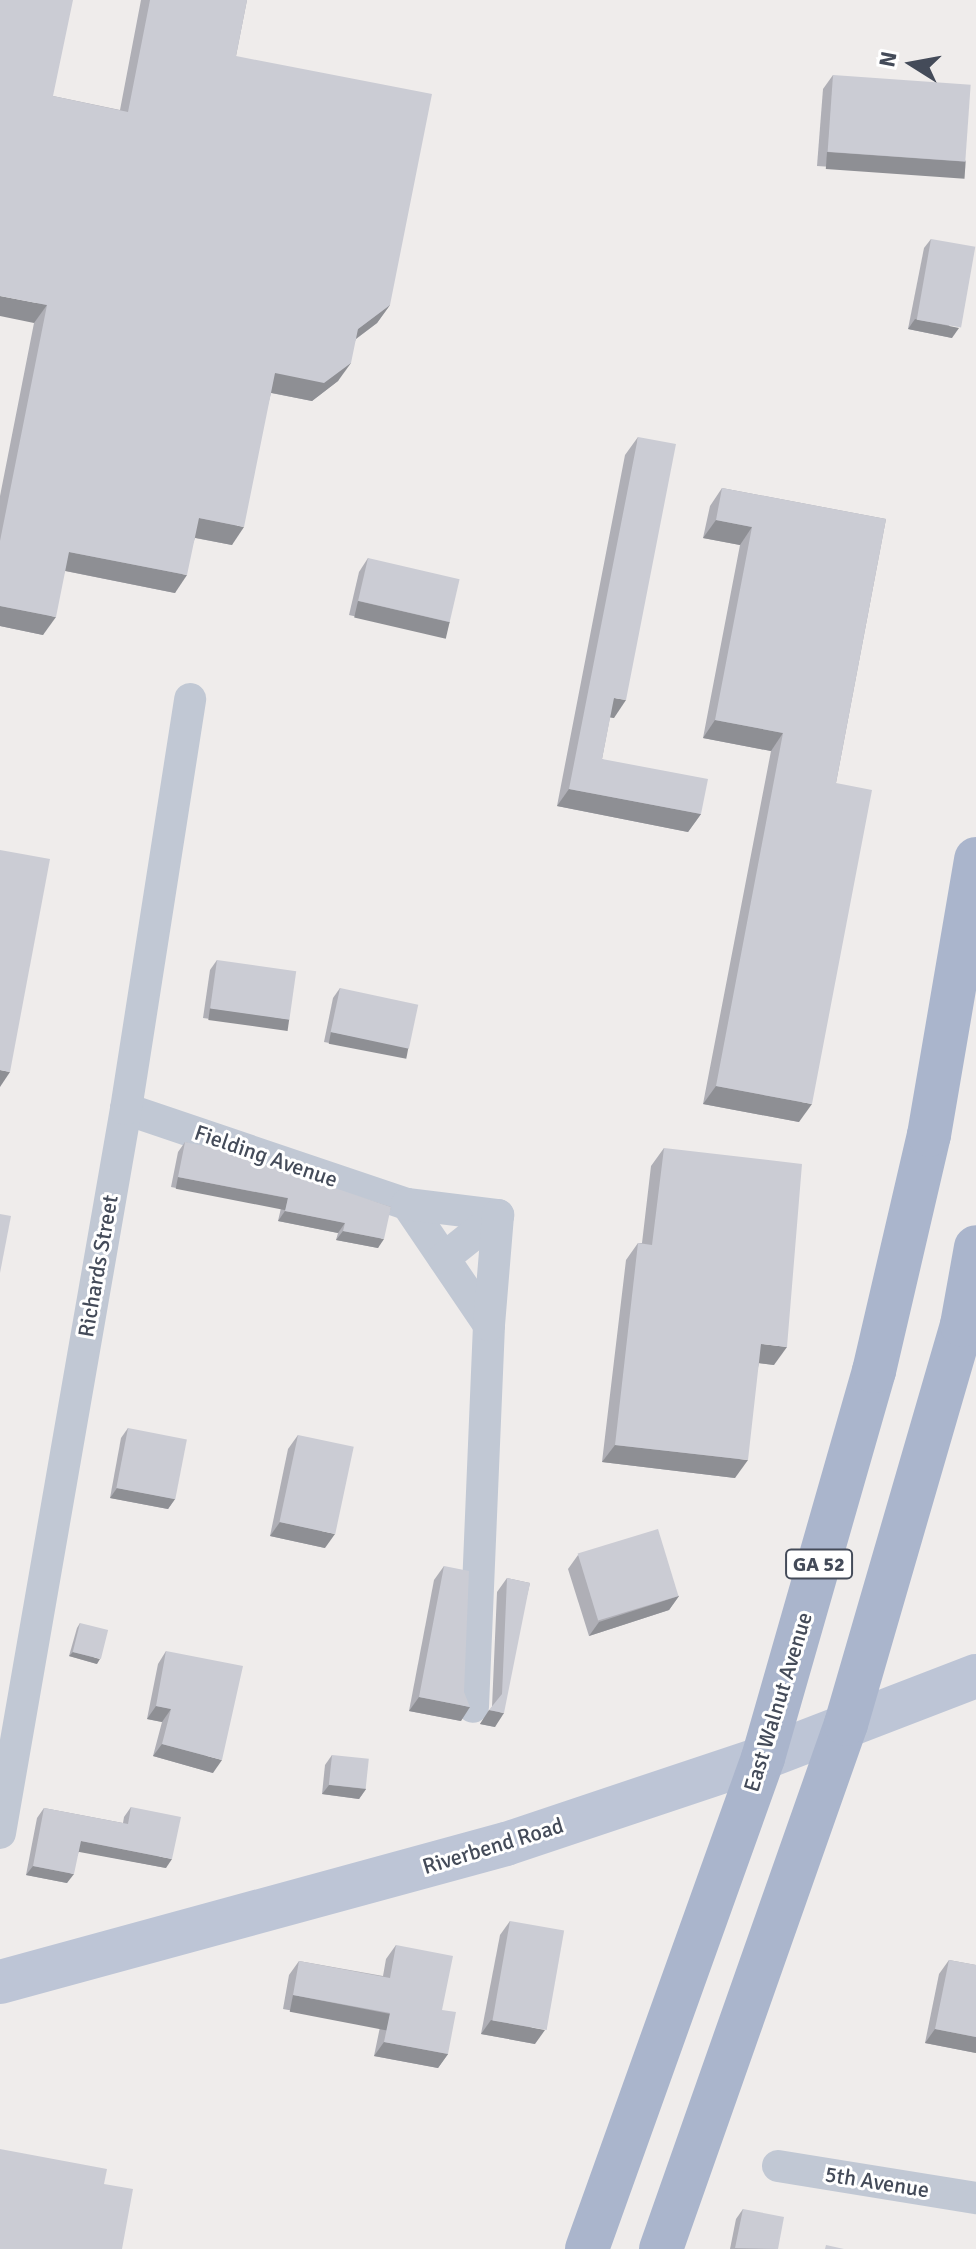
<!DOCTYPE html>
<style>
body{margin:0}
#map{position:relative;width:976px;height:2249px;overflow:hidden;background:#efeceb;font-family:Signika,sans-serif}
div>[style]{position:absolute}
.street>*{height:32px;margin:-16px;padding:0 16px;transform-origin:16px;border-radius:16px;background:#c1c8d4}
.secondary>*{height:44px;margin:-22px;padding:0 22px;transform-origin:22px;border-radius:22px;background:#bdc5d6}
.primary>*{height:44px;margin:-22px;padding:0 22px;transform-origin:22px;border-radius:22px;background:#aab5cc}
.wall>*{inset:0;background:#afafb6}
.shaded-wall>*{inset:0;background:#8e8f94;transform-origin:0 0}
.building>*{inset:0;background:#cbccd4;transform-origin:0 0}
span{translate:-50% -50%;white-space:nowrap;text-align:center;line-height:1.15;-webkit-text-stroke:6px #fff;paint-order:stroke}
.shield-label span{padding:2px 6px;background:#fff;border:2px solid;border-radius:6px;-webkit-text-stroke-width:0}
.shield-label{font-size:20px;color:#444b59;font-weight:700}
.street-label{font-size:22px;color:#444b59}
.north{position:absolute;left:872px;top:24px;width:80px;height:80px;-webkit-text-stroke:6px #fff;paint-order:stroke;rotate:281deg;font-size:22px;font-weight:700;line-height:32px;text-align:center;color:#444b59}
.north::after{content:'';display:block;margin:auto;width:28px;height:36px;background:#444b59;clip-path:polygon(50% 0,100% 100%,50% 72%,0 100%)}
</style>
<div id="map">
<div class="street">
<div style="left:126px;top:1109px;width:297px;rotate:18.7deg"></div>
<div style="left:407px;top:1204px;width:146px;rotate:55.9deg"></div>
<div style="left:489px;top:1325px;width:382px;rotate:92.4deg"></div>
<div style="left:407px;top:1204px;width:92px;rotate:6.9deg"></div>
<div style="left:444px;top:1258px;width:69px;rotate:-38.5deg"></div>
<div style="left:489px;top:1325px;width:110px;rotate:-85.3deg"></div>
<div style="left:0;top:1833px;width:735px;rotate:-80.13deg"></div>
<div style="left:126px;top:1109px;width:415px;rotate:-81.1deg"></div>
<div style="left:778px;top:2166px;width:201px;rotate:9.2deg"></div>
</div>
<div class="secondary">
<div style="left:0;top:1982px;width:524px;rotate:-15.26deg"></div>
<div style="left:506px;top:1844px;width:271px;rotate:-18.5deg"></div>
<div style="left:763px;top:1758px;width:228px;rotate:-21.1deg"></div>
</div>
<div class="primary">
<div style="left:587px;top:2249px;width:522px;rotate:-70.28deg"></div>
<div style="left:763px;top:1758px;width:403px;rotate:-74deg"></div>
<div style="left:874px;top:1371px;width:242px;rotate:-76.9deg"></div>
<div style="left:929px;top:1135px;width:280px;rotate:-80.3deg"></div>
<div style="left:661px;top:2249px;width:557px;rotate:-70.59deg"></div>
<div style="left:846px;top:1724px;width:416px;rotate:-73.8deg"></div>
<div style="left:962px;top:1325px;width:79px;rotate:-79.8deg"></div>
</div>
<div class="wall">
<div style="clip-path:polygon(141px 0,247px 0,236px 56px,390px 305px,377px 323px,356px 339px,338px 381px,312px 401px,271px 393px,232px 545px,195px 538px,175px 593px,65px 571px,43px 635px,0 626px,0 496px,34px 323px,53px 96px,120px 110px)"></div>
<div style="clip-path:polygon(833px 75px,966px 161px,956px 175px,817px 166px,823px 89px)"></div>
<div style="clip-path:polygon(931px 239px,952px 338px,908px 329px,924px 248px)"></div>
<div style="clip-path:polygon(638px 437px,614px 718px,610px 717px,602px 759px,701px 814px,688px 832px,557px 806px,625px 455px)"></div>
<div style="clip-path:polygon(722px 488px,886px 519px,836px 783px,799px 1122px,703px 1104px,771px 751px,703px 738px,740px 545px,703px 538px,710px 506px)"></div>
<div style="clip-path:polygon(368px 558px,450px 622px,440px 636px,349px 615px,359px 572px)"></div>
<div style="clip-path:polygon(217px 960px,282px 1029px,203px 1018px,210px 970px)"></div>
<div style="clip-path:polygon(340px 988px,409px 1047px,403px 1057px,324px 1042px,333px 998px)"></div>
<div style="clip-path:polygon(185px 1142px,391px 1207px,378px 1248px,336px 1240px,338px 1233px,278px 1221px,281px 1208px,171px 1187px,178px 1152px)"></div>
<div style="clip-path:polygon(664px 1148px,774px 1365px,759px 1363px,735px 1478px,602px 1462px,626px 1260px,638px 1243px,642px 1243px,651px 1166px)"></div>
<div style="clip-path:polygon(128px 1428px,175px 1499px,168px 1509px,110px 1498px,121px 1438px)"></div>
<div style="clip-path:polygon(298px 1435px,325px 1548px,270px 1536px,288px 1449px)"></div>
<div style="clip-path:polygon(578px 1555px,679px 1596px,669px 1610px,589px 1636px,568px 1569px)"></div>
<div style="clip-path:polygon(444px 1566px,464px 1692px,461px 1721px,409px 1711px,434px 1580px)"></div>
<div style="clip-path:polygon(507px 1578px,530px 1583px,495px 1727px,480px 1724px,492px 1707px,497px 1592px)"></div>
<div style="clip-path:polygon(80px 1623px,97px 1664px,69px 1656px,77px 1628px)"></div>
<div style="clip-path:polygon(166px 1651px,213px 1773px,153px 1756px,162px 1722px,147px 1719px,158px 1664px)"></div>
<div style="clip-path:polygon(332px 1755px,366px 1789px,359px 1799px,322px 1794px,325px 1765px)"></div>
<div style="clip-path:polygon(131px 1807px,166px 1868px,79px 1851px,67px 1883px,26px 1875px,37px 1818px,44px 1808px,123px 1823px,124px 1817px)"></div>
<div style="clip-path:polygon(510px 1921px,535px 2044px,481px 2034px,500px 1935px)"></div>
<div style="clip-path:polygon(396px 1945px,442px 2010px,448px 2054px,438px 2068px,374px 2056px,380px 2027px,283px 2009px,289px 1975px,299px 1961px,383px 1976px,386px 1959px)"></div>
<div style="clip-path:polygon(949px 1960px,976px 1965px,976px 2053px,925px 2043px,939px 1974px)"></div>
<div style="clip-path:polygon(743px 2209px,778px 2249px,730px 2249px,736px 2219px)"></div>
</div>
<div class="shaded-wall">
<div style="left:827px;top:152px;width:139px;height:17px;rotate:4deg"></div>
<div style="clip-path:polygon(0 296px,47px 305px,34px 323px,0 316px)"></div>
<div style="clip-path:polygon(390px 305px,377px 323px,345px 347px,358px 329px)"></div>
<div style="clip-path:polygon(915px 319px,959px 328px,952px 338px,908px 329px)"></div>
<div style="clip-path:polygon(351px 363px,338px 381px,312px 401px,262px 391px,275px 373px)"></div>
<div style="clip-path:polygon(199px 518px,244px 527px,232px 545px,186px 536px)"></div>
<div style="clip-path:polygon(716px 520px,752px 527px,740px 545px,703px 538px)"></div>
<div style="clip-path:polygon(69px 552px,187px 575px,175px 593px,56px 569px)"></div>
<div style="left:358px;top:601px;width:94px;height:17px;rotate:13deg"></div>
<div style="clip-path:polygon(0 606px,56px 617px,43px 635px,0 626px)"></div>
<div style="clip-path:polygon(614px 698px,626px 700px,614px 718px,601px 716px)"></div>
<div style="clip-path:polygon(715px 720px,783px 733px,771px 751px,703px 738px)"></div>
<div style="clip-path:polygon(569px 789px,701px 814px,688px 832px,557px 806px)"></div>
<div style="left:210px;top:1008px;width:80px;height:12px;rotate:8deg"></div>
<div style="left:331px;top:1032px;width:79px;height:12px;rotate:11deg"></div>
<div style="clip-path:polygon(0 1070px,10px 1072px,0 1087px)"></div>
<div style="clip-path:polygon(716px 1086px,812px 1104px,799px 1122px,703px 1104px)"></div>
<div style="left:178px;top:1177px;width:112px;height:12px;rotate:11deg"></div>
<div style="clip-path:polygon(285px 1211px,345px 1223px,338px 1233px,278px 1221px)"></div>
<div style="clip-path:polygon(343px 1231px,384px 1239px,378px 1248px,336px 1240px)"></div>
<div style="clip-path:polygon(761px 1344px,787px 1347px,774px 1365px,749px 1362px)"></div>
<div style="clip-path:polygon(615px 1445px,748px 1460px,735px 1478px,602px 1462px)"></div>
<div style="clip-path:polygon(117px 1488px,175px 1499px,168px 1509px,110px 1498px)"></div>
<div style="clip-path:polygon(280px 1522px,335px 1534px,325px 1548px,270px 1536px)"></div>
<div style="clip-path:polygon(679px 1596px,669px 1610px,589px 1636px,599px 1622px)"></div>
<div style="clip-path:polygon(73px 1652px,100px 1659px,97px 1664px,69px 1656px)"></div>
<div style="clip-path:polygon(419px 1697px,470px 1707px,461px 1721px,409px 1711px)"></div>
<div style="clip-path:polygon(156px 1706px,171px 1709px,162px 1722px,147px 1719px)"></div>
<div style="clip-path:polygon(489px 1710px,504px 1713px,495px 1727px,480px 1724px)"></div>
<div style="clip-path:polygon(162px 1744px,222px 1760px,213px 1773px,153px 1756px)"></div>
<div style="clip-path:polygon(329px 1785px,366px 1789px,359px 1799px,322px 1794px)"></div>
<div style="clip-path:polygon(81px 1841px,172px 1859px,166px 1868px,74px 1851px)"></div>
<div style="clip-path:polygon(33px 1866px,74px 1874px,67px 1883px,26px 1875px)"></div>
<div style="left:293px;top:1995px;width:99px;height:17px;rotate:11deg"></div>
<div style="clip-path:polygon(491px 2020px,545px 2030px,535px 2044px,481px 2034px)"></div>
<div style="clip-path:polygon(935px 2029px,976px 2037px,976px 2053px,925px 2043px)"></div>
<div style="clip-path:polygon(384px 2042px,448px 2054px,438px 2068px,374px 2056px)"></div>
</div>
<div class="building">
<div style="clip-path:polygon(0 0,73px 0,53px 96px,128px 112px,150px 0,247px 0,236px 56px,432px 94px,390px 305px,358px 329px,351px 363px,324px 383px,275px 373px,244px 527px,199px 518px,187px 575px,69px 552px,56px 617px,0 606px,0 541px,47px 305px,0 296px)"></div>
<div style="left:833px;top:75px;width:138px;height:77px;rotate:4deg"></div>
<div style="left:931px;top:239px;width:45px;height:82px;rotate:10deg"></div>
<div style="clip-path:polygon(638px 437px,676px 444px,626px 700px,614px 698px,602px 759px,708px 779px,701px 814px,569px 789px)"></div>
<div style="clip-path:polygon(722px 488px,886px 519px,836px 783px,872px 790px,812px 1104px,716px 1086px,783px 733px,715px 720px,752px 527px,716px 520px)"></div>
<div style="left:368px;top:558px;width:94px;height:44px;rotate:13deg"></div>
<div style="clip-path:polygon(0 850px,50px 859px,10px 1072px,0 1070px)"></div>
<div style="left:217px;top:960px;width:80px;height:49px;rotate:8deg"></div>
<div style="left:340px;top:988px;width:80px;height:45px;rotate:12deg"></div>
<div style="clip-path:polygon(185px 1142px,222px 1150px,391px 1207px,384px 1239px,343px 1231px,345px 1223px,285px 1211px,288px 1198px,178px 1177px)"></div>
<div style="clip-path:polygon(664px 1148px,802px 1164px,787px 1347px,761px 1344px,748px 1460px,615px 1445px,638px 1243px,652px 1245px)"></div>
<div style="clip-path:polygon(0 1214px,11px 1216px,0 1273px)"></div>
<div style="left:128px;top:1428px;width:60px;height:61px;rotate:11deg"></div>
<div style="left:298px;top:1435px;width:57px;height:89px;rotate:12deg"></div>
<div style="left:658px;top:1529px;width:70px;height:84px;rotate:73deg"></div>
<div style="clip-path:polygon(444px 1566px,469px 1571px,464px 1692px,470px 1707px,419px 1697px)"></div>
<div style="clip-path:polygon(507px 1578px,530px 1583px,504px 1713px,489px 1710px,502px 1694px)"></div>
<div style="left:80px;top:1623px;width:29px;height:30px;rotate:14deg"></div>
<div style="clip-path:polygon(166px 1651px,243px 1666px,222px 1760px,162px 1744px,171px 1709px,156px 1706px)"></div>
<div style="left:332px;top:1755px;width:37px;height:30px;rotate:6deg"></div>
<div style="clip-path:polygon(131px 1807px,181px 1817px,172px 1859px,81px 1841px,74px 1874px,33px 1866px,44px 1808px,128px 1824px)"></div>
<div style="left:510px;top:1921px;width:55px;height:101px;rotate:10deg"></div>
<div style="clip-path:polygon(396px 1945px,453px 1956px,442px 2010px,456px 2012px,448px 2054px,384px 2042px,390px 2013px,293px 1995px,299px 1961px,390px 1978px)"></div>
<div style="clip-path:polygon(949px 1960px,976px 1965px,976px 2037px,935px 2029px)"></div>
<div style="clip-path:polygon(0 2149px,107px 2169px,104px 2184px,133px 2189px,122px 2249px,0 2249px)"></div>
<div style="clip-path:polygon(743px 2209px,784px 2217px,778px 2249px,735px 2248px)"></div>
<div style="clip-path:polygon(826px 2245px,844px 2249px,825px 2249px)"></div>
</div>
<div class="shield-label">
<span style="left:819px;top:1564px">GA 52</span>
</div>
<div class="street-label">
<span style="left:266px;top:1156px;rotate:19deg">Fielding Avenue</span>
<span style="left:98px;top:1266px;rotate:-80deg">Richards Street</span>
<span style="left:778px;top:1702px;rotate:-73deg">East Walnut Avenue</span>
<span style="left:493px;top:1846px;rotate:-17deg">Riverbend Road</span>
<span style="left:877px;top:2182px;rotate:9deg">5th Avenue</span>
</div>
<div class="north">N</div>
</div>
